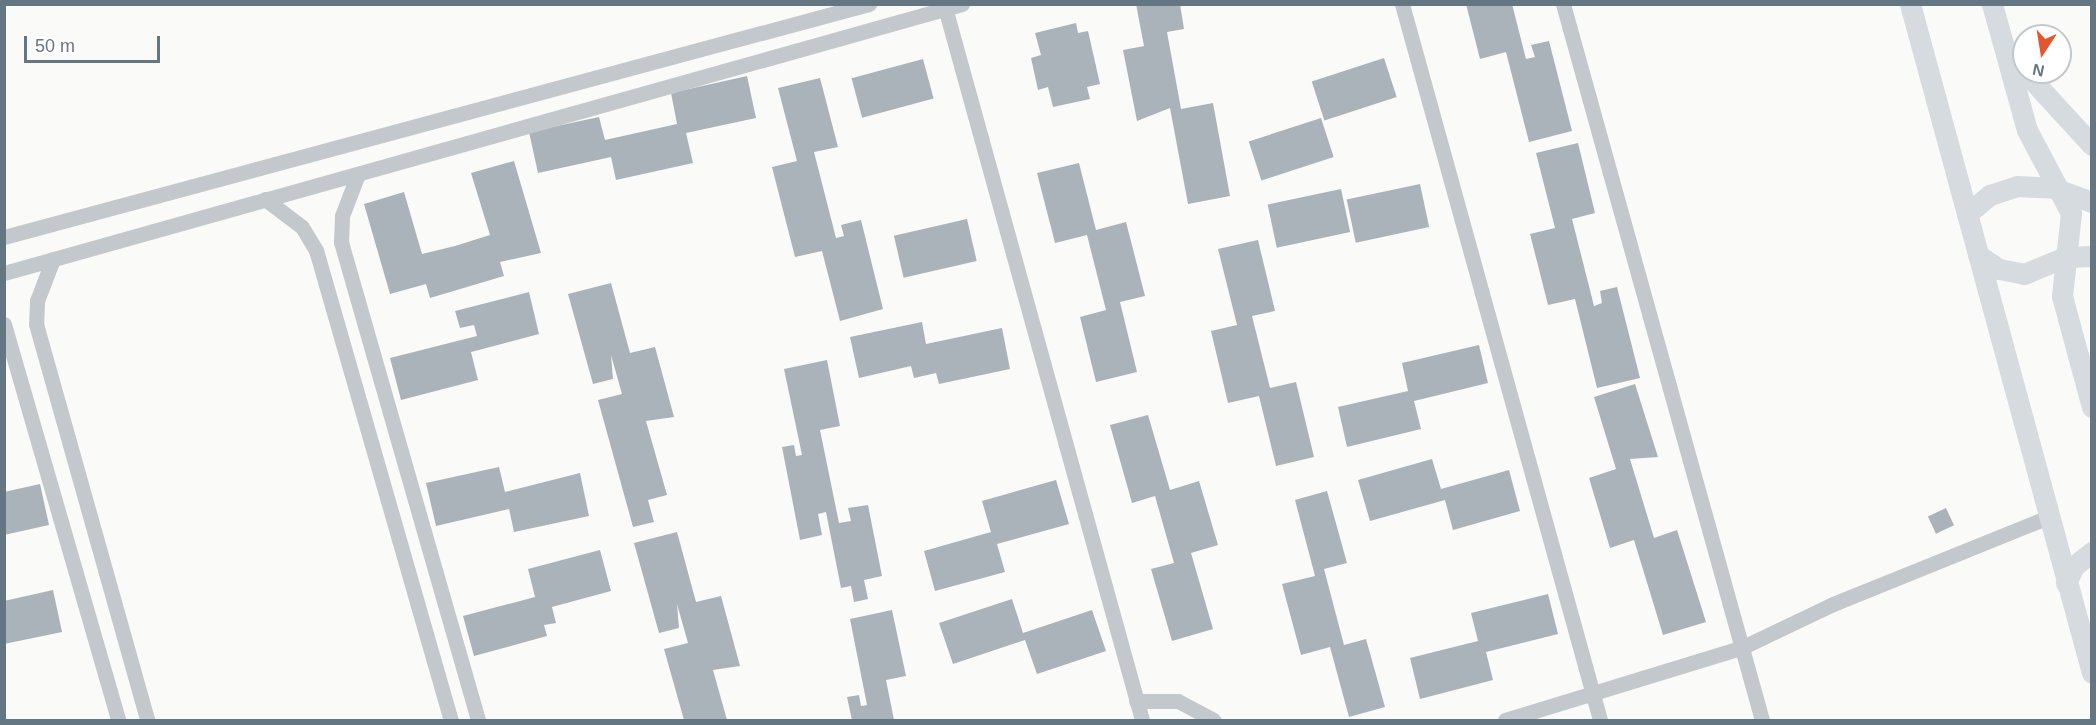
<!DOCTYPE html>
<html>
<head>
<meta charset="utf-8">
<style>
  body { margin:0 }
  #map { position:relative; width:2096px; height:725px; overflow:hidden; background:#fafaf8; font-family:Helvetica,sans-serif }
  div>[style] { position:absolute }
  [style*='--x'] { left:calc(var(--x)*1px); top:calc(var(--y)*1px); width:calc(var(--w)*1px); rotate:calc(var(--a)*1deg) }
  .building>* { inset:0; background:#aab3b9; transform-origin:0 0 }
  .street>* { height:15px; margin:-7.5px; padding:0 7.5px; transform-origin:7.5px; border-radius:7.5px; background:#c3c8cc }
  .secondary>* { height:21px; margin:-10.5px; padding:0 10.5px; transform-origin:10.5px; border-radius:10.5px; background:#d6dbdf }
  span { translate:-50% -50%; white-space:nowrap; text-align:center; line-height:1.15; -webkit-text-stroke:6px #fff; paint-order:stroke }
  .frame { position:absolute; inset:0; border:6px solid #657683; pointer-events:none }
  .north { position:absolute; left:2012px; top:24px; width:60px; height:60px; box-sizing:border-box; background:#fff; border:2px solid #c1c8cd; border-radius:50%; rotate:192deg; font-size:16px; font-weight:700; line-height:24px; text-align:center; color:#657683 }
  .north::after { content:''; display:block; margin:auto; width:21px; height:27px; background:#e4572e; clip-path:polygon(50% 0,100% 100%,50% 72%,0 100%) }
  .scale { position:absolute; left:24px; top:36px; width:136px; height:27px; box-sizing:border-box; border:3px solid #657683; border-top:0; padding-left:8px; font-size:18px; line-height:21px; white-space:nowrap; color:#657683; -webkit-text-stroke:4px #fff; paint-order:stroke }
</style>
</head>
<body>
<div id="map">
  <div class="building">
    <i style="clip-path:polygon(1136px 4px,1180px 4px,1184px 29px,1167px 32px,1181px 109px,1213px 103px,1230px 196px,1188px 204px,1170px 108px,1137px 121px,1123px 50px,1144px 46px)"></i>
    <i style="clip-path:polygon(1466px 4px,1512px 4px,1526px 59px,1535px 57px,1531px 45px,1549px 41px,1572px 131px,1529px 142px,1506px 52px,1480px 59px)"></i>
    <i style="clip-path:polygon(1076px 23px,1078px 33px,1088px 31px,1100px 84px,1087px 87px,1090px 99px,1053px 107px,1048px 87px,1038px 90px,1031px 58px,1041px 55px,1035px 33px)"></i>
    <i style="left:1384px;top:58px;width:41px;height:76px;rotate:72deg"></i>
    <i style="left:923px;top:59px;width:41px;height:74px;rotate:75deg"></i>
    <i style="clip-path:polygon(747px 76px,756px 118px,686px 133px,693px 163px,616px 180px,611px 157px,538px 173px,529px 132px,599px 117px,605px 140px,677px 124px,671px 93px)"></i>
    <i style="clip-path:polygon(820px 78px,838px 147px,814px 152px,836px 238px,844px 236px,841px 225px,861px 220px,883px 309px,840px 321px,822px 251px,795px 257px,772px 167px,797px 161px,778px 88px)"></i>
    <i style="left:1321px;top:118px;width:41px;height:76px;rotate:72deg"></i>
    <i style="clip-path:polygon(1578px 143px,1595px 213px,1572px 219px,1594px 306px,1602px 303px,1600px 291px,1617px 287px,1640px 378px,1597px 388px,1575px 299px,1548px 305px,1530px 234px,1555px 228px,1536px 153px)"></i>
    <i style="clip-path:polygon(514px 161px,541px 253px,500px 262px,504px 276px,430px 298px,426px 284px,390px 294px,364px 204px,404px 192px,422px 254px,455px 246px,490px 235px,471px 173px)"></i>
    <i style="clip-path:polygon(1079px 163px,1096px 230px,1126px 222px,1145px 296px,1120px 302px,1137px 372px,1096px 382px,1080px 317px,1106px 310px,1087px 235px,1055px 243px,1037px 173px)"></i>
    <i style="left:1420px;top:184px;width:44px;height:75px;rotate:78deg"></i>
    <i style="left:1341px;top:189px;width:44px;height:75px;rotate:78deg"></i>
    <i style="left:967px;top:219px;width:43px;height:75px;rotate:77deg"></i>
    <i style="clip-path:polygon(1258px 240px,1275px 311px,1252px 316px,1270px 388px,1296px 382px,1314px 457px,1276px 466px,1259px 396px,1228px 403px,1211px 331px,1237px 325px,1218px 249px)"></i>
    <i style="clip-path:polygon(611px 283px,630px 353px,655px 347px,674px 417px,646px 421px,667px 495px,648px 500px,654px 522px,633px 527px,598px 400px,622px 394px,611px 355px,613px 379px,593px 384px,568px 294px)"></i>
    <i style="clip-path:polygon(529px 292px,539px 334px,471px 352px,478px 380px,401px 400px,390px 358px,477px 336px,474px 325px,460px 328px,455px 311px)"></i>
    <i style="clip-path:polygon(922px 322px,926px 344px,1002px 328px,1010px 369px,939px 384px,936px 373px,914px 378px,911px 366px,859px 378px,850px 337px)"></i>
    <i style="clip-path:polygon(1479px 345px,1488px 383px,1414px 401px,1421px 429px,1347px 447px,1338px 407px,1408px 391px,1402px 363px)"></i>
    <i style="clip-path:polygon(827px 360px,840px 426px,820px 430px,839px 523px,851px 521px,848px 508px,868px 505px,882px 576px,864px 580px,868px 599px,854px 602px,851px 586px,841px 588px,826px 512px,818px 514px,822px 535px,800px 540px,782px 447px,794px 445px,796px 456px,802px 455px,784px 369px)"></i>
    <i style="clip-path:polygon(1635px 384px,1658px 457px,1630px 459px,1654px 538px,1677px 530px,1706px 622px,1663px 635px,1634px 540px,1610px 548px,1589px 478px,1616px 469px,1594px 397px)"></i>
    <i style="clip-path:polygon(1148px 415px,1170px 490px,1199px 481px,1218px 545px,1191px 553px,1213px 629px,1172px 641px,1151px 569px,1174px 563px,1155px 496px,1132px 503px,1110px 425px)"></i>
    <i style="clip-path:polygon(1432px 459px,1441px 489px,1509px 470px,1520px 511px,1453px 530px,1445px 500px,1370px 521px,1358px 480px)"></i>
    <i style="clip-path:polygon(499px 467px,505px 492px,580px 473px,589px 516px,514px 532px,509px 509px,436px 526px,426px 483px)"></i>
    <i style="clip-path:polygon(1056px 480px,1069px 524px,997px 544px,1005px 572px,935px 591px,924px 551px,991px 532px,982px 501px)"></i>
    <i style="clip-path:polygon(40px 484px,49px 525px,4px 535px,4px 492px)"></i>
    <i style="clip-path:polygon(1327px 491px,1347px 563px,1324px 569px,1344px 645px,1366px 639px,1385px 707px,1349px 717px,1330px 647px,1301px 655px,1282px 584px,1315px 576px,1295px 500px)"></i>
    <i style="left:1946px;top:508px;width:19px;height:20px;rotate:65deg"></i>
    <i style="clip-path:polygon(677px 532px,696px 602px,721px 596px,740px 666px,713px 670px,727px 720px,684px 720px,664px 649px,688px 643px,677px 604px,679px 628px,659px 633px,634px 543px)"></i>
    <i style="clip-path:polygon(600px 550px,611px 591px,552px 607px,556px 623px,544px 625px,547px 636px,474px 656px,463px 616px,535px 597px,528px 569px)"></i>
    <i style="clip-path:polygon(53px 590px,62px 632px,4px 644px,4px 601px)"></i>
    <i style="clip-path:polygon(1548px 594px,1558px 634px,1486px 652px,1493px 680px,1420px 699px,1410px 658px,1478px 641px,1471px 613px)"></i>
    <i style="clip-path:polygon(1012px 599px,1023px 633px,1092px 610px,1106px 651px,1037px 674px,1025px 640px,953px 664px,939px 623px)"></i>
    <i style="clip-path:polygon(892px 610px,906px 676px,886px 680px,894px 720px,852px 720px,847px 697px,859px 695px,861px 706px,867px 705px,850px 619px)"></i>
  </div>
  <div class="street">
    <i style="--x:944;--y:4;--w:743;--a:74.54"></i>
    <i style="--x:1402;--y:4;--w:743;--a:74.54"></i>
    <i style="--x:1563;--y:4;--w:743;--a:74.47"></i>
    <i style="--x:358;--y:174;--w:45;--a:110.9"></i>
    <i style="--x:342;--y:216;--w:26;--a:92"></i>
    <i style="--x:341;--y:242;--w:497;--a:74"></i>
    <i style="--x:265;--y:199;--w:46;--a:37.1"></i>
    <i style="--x:302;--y:227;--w:27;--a:59"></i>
    <i style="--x:316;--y:250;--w:489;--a:74"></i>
    <i style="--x:4;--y:237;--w:896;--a:-15.08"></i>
    <i style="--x:53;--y:259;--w:45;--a:110.9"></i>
    <i style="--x:37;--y:301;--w:23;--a:92"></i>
    <i style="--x:36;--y:324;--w:411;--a:74.3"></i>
    <i style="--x:4;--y:273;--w:995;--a:-15.68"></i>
    <i style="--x:4;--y:324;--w:412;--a:73.9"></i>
    <i style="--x:1136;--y:701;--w:42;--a:0"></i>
    <i style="--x:1178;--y:701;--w:40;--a:28"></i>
    <i style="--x:1505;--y:720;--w:247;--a:-17"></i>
    <i style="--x:1741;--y:648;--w:102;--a:-25.6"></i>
    <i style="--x:1833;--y:604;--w:232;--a:-22"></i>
  </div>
  <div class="secondary">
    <i style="--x:1910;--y:4;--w:693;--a:74.78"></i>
    <i style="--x:1992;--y:4;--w:131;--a:74.5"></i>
    <i style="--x:2027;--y:130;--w:94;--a:62.1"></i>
    <i style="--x:2071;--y:213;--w:83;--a:96.2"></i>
    <i style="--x:2062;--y:296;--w:115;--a:74.9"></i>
    <i style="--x:2025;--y:72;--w:99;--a:47.5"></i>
    <i style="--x:1967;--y:214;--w:30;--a:-40"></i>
    <i style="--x:1990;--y:195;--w:28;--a:-18"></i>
    <i style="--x:2017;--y:186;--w:36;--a:3"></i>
    <i style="--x:2053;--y:188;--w:41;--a:19.7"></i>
    <i style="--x:1978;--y:255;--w:25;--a:34"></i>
    <i style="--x:1999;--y:269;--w:25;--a:11"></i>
    <i style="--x:2024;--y:274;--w:44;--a:-22.5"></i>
    <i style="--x:2065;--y:257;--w:27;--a:-2"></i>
    <i style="--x:2066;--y:583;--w:19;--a:-65"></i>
    <i style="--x:2074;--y:566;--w:23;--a:-38"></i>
  </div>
  <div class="frame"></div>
  <div class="north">N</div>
  <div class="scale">50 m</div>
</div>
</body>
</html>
